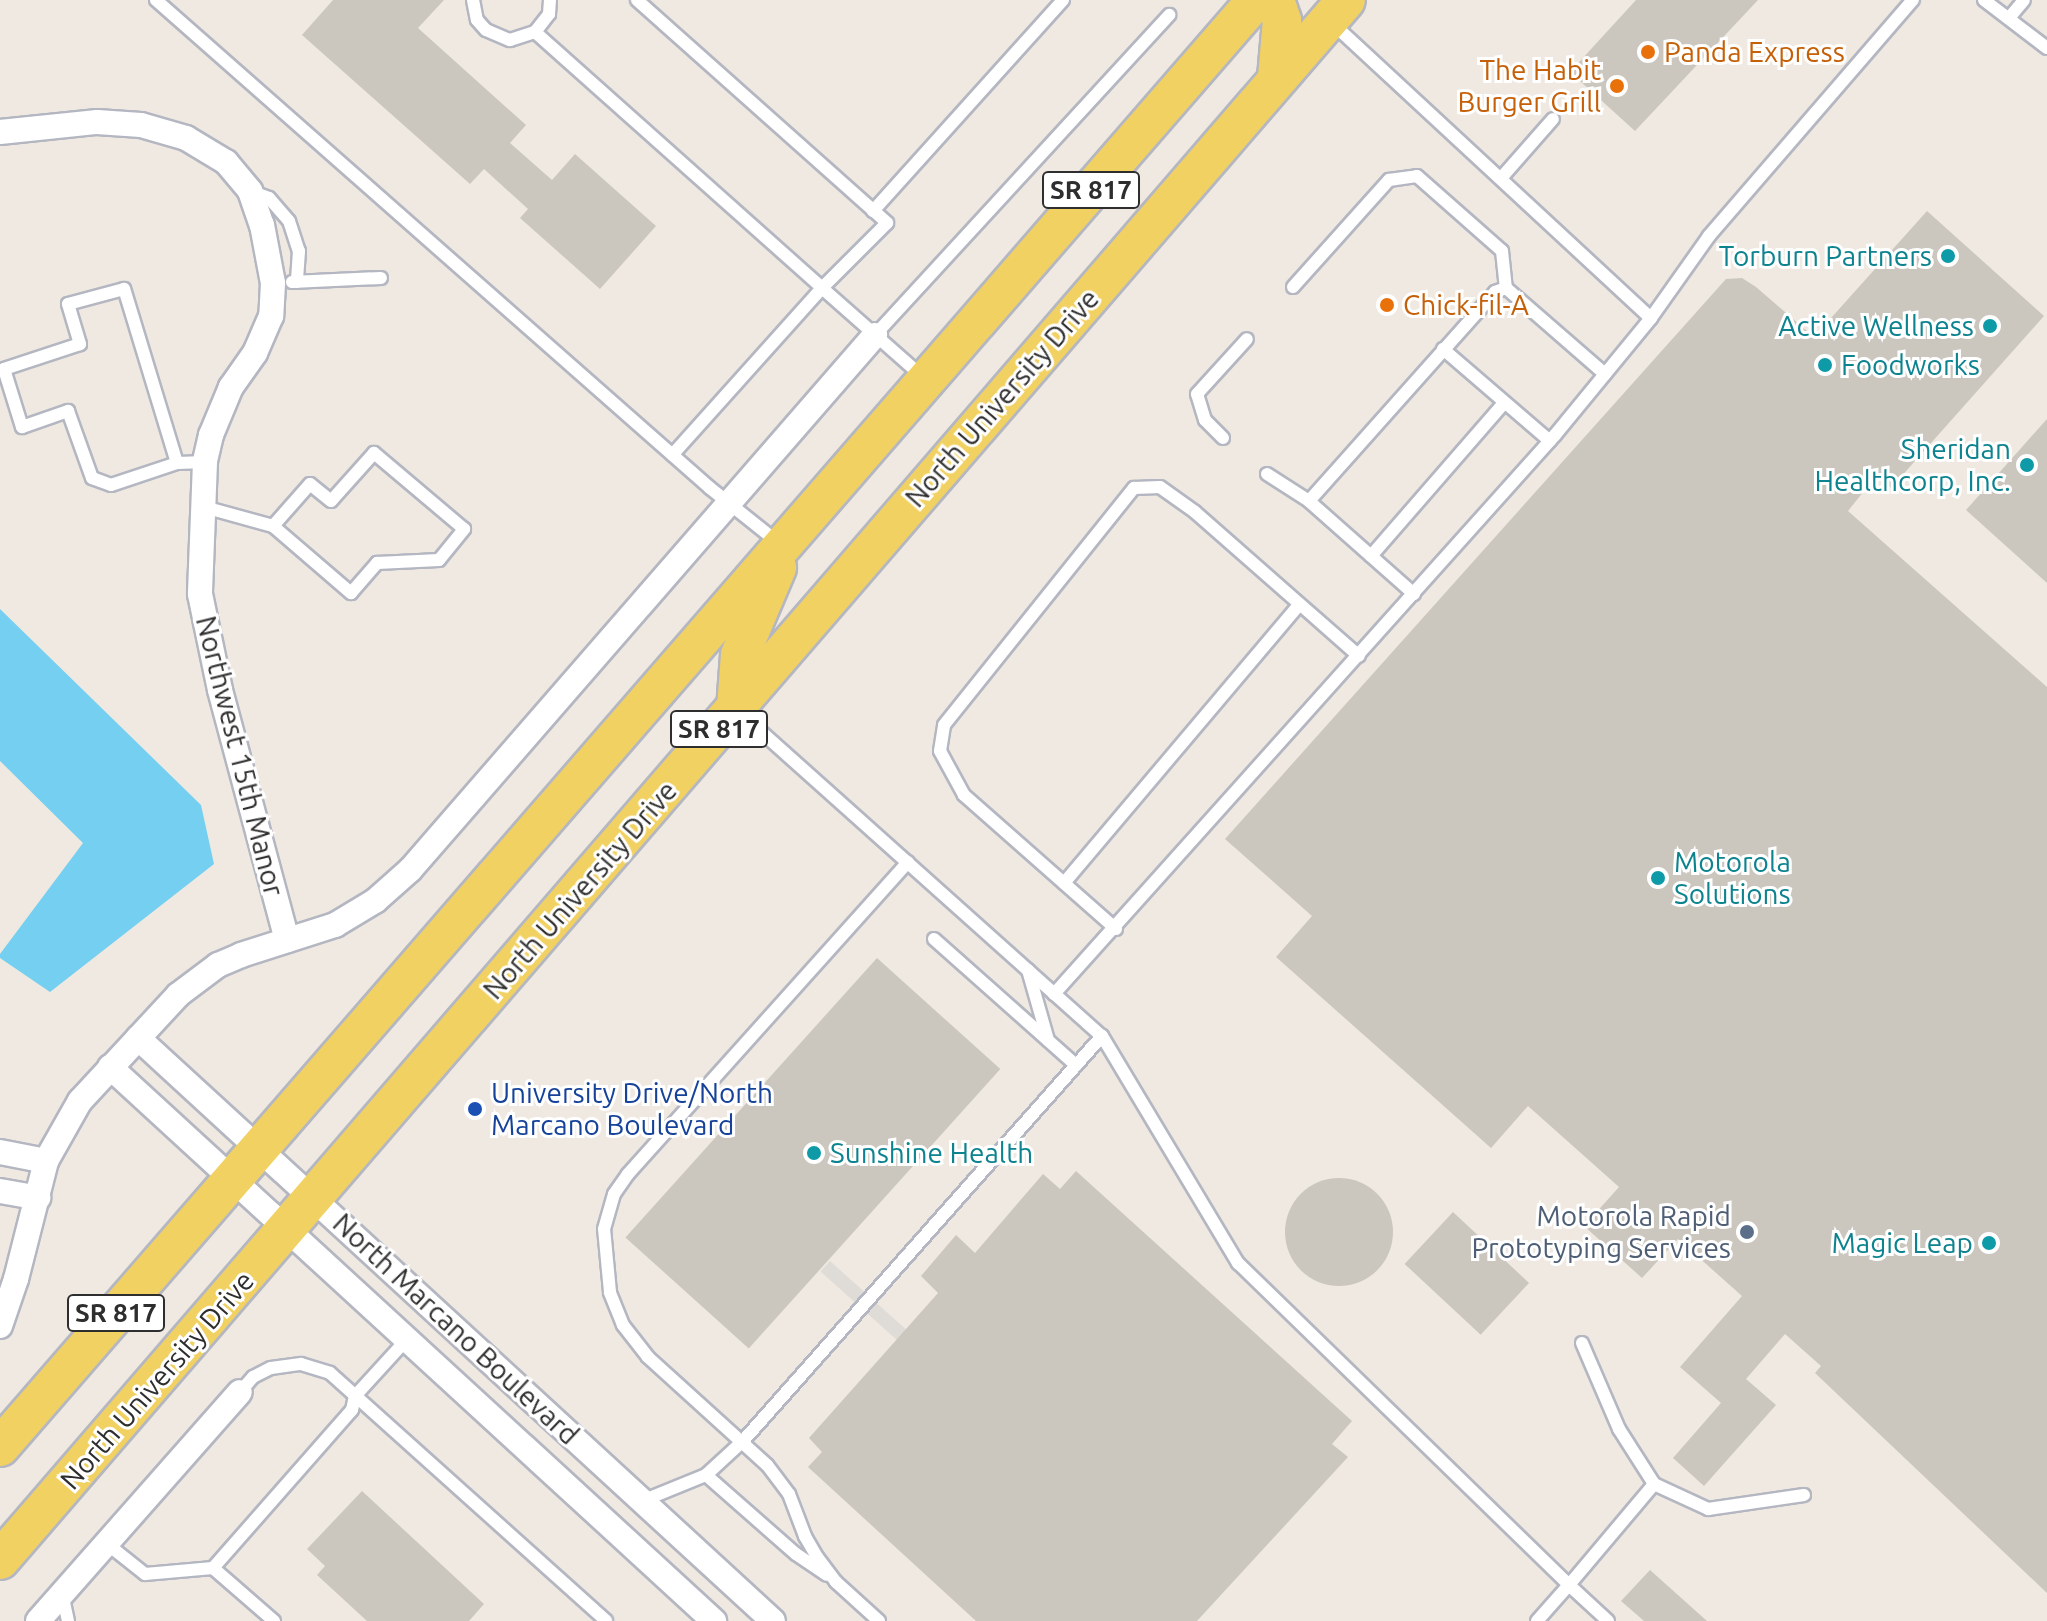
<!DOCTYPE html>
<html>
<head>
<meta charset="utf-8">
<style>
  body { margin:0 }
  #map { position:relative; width:2047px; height:1621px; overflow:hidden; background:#efe9e1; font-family:Ubuntu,sans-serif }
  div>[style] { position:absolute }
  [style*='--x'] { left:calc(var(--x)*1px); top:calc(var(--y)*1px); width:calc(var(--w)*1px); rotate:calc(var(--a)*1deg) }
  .plaza>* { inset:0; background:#dfdcd8; transform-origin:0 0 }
  .water>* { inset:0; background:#75cff0 }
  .building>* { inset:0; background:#cbc7bf; transform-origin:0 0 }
  .round { border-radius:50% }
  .roads { filter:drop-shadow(2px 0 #b4b7c1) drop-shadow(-2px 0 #b4b7c1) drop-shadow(0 2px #b4b7c1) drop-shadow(0 -2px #b4b7c1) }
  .lane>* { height:12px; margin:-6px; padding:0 6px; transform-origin:6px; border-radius:6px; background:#fff }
  .street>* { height:24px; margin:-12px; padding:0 12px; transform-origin:12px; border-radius:12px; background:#fff }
  .primary>* { height:38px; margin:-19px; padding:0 19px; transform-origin:19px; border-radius:19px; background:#f2d163 }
  .dots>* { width:22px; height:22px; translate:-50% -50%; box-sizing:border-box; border:4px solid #fff; border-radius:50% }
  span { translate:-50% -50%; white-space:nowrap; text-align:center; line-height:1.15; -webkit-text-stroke:6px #fff; paint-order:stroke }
  .shield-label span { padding:2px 6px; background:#fff; border:2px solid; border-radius:6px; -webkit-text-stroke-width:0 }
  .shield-label { font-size:26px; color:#2e2e2e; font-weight:700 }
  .food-label { font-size:28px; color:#c56008 }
  .left { translate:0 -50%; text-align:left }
  .right { translate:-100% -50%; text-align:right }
  .culture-label { font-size:28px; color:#0d838f }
  .street-label { font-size:28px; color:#2e2e2e }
  .transit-label { font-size:28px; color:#164399 }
  .service-label { font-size:28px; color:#4e5e75 }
</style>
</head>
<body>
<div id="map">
  <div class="plaza">
    <i style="left:830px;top:1261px;width:103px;height:14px;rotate:42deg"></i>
  </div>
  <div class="water">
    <i style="clip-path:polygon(0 609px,201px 805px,214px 864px,50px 992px,0 958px,0 954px,83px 843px,0 761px)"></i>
  </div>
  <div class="building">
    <i style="clip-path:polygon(333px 0,444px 0,418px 28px,526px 125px,510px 143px,552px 180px,575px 154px,656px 226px,600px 289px,520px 218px,528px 209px,484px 169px,470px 184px,302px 35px)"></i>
    <i style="clip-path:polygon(1636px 0,1758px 0,1635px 131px,1570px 72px)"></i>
    <i style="clip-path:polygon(1927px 211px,2044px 316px,1891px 488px,1876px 476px,1848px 511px,2047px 687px,2047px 1593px,1815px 1373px,1821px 1366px,1785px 1334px,1746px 1379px,1776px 1405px,1704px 1486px,1673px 1458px,1721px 1403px,1680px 1367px,1742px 1296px,1678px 1239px,1642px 1278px,1584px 1226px,1619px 1187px,1528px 1106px,1491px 1148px,1276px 957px,1312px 916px,1225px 839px,1726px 279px,1742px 278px,1756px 287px,1814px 337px)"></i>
    <i style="clip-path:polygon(2047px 419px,2047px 583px,1966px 510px)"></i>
    <i style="left:877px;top:958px;width:166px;height:376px;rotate:42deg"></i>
    <i style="clip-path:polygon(1076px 1171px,1352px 1421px,1332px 1444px,1348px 1457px,1197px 1621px,976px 1621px,808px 1467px,822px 1452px,809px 1438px,938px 1293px,921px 1276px,956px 1235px,975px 1253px,1043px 1174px,1060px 1189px)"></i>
    <i class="round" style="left:1285px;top:1178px;width:108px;height:108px"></i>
    <i style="left:1453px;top:1212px;width:104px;height:71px;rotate:43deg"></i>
    <i style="clip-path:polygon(362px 1491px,484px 1604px,469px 1621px,367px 1621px,317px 1575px,325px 1566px,307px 1549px)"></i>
    <i style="clip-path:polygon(1650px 1570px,1707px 1621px,1644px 1621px,1621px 1601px)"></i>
  </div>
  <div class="roads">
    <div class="lane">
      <i style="--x:156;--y:0;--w:738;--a:41.38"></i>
      <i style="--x:710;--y:488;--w:90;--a:38.7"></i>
      <i style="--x:473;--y:0;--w:20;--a:79"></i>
      <i style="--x:477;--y:20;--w:13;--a:48"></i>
      <i style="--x:486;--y:30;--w:26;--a:23"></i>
      <i style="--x:510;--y:40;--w:26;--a:-18"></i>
      <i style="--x:535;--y:32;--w:23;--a:-52"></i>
      <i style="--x:549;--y:14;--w:14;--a:-86"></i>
      <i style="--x:637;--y:0;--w:335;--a:41.7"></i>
      <i style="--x:887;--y:223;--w:92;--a:135"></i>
      <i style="--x:822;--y:288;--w:136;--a:41.4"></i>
      <i style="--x:1984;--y:0;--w:79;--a:37.3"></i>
      <i style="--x:2009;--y:18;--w:23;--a:-50"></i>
      <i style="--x:1331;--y:22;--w:436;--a:42.8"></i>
      <i style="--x:535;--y:32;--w:385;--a:41.7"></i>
      <i style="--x:822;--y:288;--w:224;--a:131.9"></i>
      <i style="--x:1502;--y:177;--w:77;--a:-48.7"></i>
      <i style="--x:250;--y:191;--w:20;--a:20"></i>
      <i style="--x:269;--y:198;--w:30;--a:49"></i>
      <i style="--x:289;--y:221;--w:32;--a:72"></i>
      <i style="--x:299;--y:251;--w:31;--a:94"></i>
      <i style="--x:873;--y:211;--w:284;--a:-48"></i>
      <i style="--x:292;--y:282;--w:89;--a:-2.6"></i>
      <i style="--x:1293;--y:287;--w:144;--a:-48.1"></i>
      <i style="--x:1389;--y:180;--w:28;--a:-8"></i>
      <i style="--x:1417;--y:176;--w:113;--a:41.4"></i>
      <i style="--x:1502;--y:251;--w:37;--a:84"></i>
      <i style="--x:875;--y:335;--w:435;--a:-47.4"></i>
      <i style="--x:1443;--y:349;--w:141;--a:40.7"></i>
      <i style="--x:1223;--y:438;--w:25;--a:-135"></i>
      <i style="--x:1205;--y:420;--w:27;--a:-107"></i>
      <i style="--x:1197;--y:394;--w:74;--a:-47.7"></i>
      <i style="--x:177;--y:463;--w:182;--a:-106.9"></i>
      <i style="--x:124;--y:289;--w:58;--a:165"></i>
      <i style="--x:68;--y:304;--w:42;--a:73.3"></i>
      <i style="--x:80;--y:344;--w:80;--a:161.8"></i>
      <i style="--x:4;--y:369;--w:61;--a:72.8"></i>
      <i style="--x:22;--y:427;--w:49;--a:-19.2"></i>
      <i style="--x:68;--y:411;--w:71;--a:70.3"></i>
      <i style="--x:92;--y:478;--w:20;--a:20"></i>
      <i style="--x:111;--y:485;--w:70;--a:-18.4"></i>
      <i style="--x:177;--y:463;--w:28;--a:-2"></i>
      <i style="--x:1267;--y:474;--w:50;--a:32.7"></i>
      <i style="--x:204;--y:507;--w:72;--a:15.4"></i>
      <i style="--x:273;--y:526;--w:103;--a:40.7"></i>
      <i style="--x:351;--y:593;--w:40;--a:-49"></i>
      <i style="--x:377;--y:563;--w:62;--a:-2.8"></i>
      <i style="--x:439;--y:560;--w:40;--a:-51"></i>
      <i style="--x:464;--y:529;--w:118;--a:-139.8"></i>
      <i style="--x:374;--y:453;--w:64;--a:131.9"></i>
      <i style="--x:331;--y:501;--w:27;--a:-141"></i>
      <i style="--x:310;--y:484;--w:56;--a:131.4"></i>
      <i style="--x:1371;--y:556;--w:203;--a:-49"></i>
      <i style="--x:1414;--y:594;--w:140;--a:-138.5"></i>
      <i style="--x:1309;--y:501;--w:280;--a:-48.3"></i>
      <i style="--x:1495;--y:292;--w:12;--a:-20"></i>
      <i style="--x:1506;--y:288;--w:131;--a:41"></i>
      <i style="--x:738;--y:711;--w:488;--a:41.8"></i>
      <i style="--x:1102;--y:1036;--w:265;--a:59.1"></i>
      <i style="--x:1238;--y:1263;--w:462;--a:44.2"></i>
      <i style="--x:1569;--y:1585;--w:132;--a:-49.9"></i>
      <i style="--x:1654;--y:1484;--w:60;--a:24.8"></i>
      <i style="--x:1708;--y:1509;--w:97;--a:-8.3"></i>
      <i style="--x:1064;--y:883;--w:364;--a:-49.8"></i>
      <i style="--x:1116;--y:929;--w:203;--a:-138.6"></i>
      <i style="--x:964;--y:795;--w:50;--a:-118.6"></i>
      <i style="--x:940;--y:751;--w:26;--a:-81"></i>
      <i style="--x:944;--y:725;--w:304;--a:-51.3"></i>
      <i style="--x:1134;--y:488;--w:26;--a:-2"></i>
      <i style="--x:1160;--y:487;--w:43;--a:35.5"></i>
      <i style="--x:1195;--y:512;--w:218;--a:41.3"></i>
      <i style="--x:934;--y:939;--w:190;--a:41.6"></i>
      <i style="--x:1028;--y:970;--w:73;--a:74.1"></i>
      <i style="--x:1054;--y:994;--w:751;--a:-48.13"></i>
      <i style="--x:1555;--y:435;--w:151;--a:-50.6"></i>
      <i style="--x:1651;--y:318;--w:100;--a:-54.7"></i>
      <i style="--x:1709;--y:236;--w:312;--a:-49.2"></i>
      <i style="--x:1582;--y:1343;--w:94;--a:66.7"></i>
      <i style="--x:1619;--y:1429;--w:65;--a:57.5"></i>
      <i style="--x:240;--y:1392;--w:20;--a:-49"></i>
      <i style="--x:253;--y:1377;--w:20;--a:-27"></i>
      <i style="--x:271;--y:1368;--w:30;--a:-8"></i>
      <i style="--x:301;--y:1364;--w:30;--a:17"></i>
      <i style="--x:330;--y:1373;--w:371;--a:41.9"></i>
      <i style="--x:706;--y:1475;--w:120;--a:41.3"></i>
      <i style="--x:796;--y:1554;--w:37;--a:34"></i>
      <i style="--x:642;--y:1501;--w:69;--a:-22.1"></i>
      <i style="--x:706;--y:1475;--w:50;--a:-42.6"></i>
      <i style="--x:743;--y:1441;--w:541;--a:-48.45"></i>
      <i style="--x:106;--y:1543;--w:50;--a:38.5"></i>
      <i style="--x:145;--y:1574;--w:68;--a:-5"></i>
      <i style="--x:62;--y:1593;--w:29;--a:78"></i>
      <i style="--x:274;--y:1621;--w:81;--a:-139"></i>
      <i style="--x:213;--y:1568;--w:210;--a:-48.7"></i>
      <i style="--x:352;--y:1410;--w:14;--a:-78"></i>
      <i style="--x:355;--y:1396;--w:77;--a:-47.6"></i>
      <i style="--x:879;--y:1621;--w:58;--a:-137.8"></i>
      <i style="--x:836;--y:1582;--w:31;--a:-127"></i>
      <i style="--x:817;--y:1557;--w:24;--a:-120"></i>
      <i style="--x:805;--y:1536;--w:45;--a:-110.9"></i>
      <i style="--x:789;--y:1494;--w:36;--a:-127"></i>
      <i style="--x:767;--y:1465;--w:161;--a:-137.8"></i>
      <i style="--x:648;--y:1357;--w:41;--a:-128"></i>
      <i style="--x:623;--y:1325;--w:35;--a:-112"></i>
      <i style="--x:610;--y:1292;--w:63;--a:-95.4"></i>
      <i style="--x:604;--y:1229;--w:36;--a:-74"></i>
      <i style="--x:614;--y:1194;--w:24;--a:-55"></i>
      <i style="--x:628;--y:1174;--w:419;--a:-48.1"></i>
      <i style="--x:1537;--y:1621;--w:48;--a:-48.4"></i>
      <i style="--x:1569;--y:1585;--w:53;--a:42.7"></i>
    </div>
    <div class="street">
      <i style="--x:0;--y:132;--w:98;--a:-5.9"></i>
      <i style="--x:97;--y:122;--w:44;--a:3.9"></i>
      <i style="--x:141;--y:125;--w:47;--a:16.1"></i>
      <i style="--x:186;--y:138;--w:47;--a:31"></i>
      <i style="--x:226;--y:162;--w:38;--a:50"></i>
      <i style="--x:250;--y:191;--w:36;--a:71"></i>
      <i style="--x:262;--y:225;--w:59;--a:79.3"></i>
      <i style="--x:273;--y:283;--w:33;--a:93"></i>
      <i style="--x:271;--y:316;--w:40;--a:113.4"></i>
      <i style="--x:255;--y:353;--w:42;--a:125.2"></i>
      <i style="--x:231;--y:387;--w:52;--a:112.6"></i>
      <i style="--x:211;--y:435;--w:28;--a:103"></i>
      <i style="--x:205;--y:462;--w:132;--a:92.2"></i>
      <i style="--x:200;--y:594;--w:98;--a:78.2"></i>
      <i style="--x:220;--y:690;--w:259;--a:75"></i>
      <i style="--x:138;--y:1038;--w:862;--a:42.56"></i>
      <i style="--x:110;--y:1067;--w:820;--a:42.53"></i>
      <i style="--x:0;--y:1152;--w:47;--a:11.1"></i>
      <i style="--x:0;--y:1191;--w:39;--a:10"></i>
      <i style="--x:0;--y:1326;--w:50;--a:-71.2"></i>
      <i style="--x:16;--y:1279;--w:122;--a:-75.7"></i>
      <i style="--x:46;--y:1161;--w:69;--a:-60.5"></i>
      <i style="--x:80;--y:1101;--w:144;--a:-47.2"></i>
      <i style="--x:178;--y:995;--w:50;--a:-36.9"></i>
      <i style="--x:218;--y:965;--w:25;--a:-23"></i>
      <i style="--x:241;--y:955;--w:99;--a:-17.7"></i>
      <i style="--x:335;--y:925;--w:47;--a:-31"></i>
      <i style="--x:375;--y:901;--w:47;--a:-41.5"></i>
      <i style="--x:410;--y:870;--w:709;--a:-49"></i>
      <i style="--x:38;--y:1621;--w:305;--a:-48.6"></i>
    </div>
    <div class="primary">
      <i style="--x:1275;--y:0;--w:21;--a:71"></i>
      <i style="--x:1282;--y:20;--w:57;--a:95"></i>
      <i style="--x:736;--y:709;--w:54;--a:-85.8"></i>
      <i style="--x:740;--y:655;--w:95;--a:-67"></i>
      <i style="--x:0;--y:1447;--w:1916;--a:-49.04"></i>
      <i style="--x:0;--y:1560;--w:2060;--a:-49.21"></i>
    </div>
  </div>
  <div class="dots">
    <i style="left:1648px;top:52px;background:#e8710a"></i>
    <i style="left:1617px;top:86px;background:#e8710a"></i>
    <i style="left:1948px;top:256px;background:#0f9aa8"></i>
    <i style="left:1387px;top:305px;background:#e8710a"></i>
    <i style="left:1990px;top:326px;background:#0f9aa8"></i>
    <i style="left:1825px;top:365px;background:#0f9aa8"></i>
    <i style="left:2027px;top:465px;background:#0f9aa8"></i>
    <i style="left:1658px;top:878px;background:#0f9aa8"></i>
    <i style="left:475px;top:1109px;background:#1a4fb4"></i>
    <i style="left:814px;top:1153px;background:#0f9aa8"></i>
    <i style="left:1747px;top:1232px;background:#5c6f8a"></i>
    <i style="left:1989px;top:1243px;background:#0f9aa8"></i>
  </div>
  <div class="shield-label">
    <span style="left:1091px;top:190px">SR 817</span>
    <span style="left:719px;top:729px">SR 817</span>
    <span style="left:116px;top:1313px">SR 817</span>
  </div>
  <div class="food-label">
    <span class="left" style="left:1664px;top:52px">Panda Express</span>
    <span class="right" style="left:1601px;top:86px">The Habit<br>Burger Grill</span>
    <span class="left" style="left:1403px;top:305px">Chick-fil-A</span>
  </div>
  <div class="culture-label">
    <span class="right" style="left:1932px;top:256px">Torburn Partners</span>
    <span class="right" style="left:1974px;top:326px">Active Wellness</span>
    <span class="left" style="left:1841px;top:365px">Foodworks</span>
    <span class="right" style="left:2011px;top:465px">Sheridan<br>Healthcorp, Inc.</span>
    <span class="left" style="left:1674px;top:878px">Motorola<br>Solutions</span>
    <span class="left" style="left:830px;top:1153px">Sunshine Health</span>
    <span class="right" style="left:1973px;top:1243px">Magic Leap</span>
  </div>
  <div class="street-label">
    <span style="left:1002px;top:398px;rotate:-49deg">North University Drive</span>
    <span style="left:240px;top:756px;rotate:76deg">Northwest 15th Manor</span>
    <span style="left:580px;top:890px;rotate:-49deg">North University Drive</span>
    <span style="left:456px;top:1329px;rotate:43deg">North Marcano Boulevard</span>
    <span style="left:157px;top:1380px;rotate:-49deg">North University Drive</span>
  </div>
  <div class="transit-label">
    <span class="left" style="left:491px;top:1109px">University Drive/North<br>Marcano Boulevard</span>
  </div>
  <div class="service-label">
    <span class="right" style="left:1731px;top:1232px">Motorola Rapid<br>Prototyping Services</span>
  </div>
</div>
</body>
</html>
